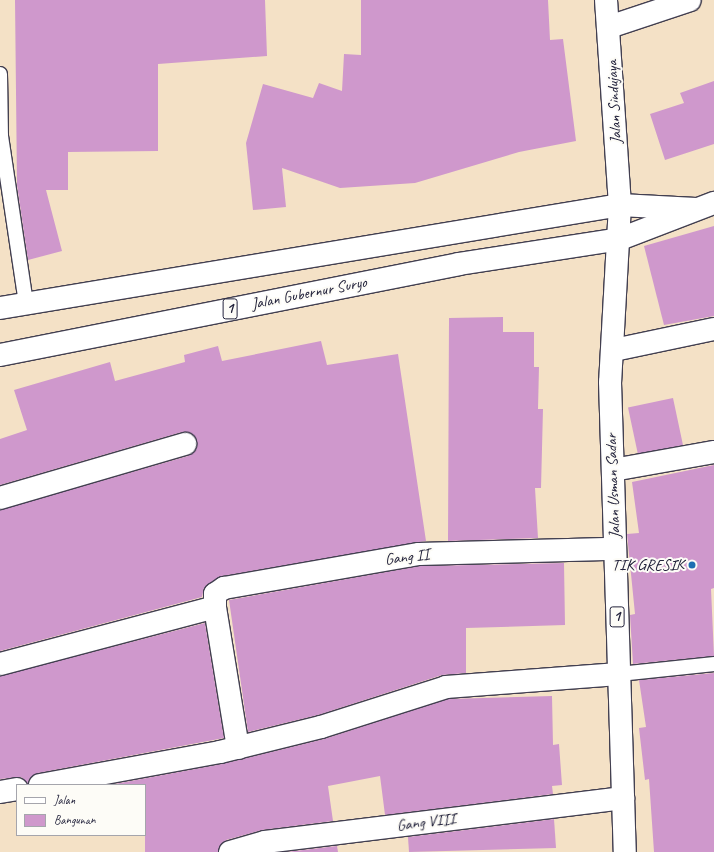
<!DOCTYPE html>
<html>
<head>
<meta charset="utf-8">
<style>
  body { margin:0 }
  #map { position:relative; width:714px; height:852px; overflow:hidden; background:#f4e1c6; font-family:Caveat,sans-serif }
  div>[style] { position:absolute }
  [style*='--x'] { left:calc(var(--x)*1px); top:calc(var(--y)*1px); width:calc(var(--w)*1px); rotate:calc(var(--a)*1deg) }
  .building>* { inset:0; background:#cf98cc; transform-origin:0 0 }
  .roads { filter:drop-shadow(1px 0 #423f50) drop-shadow(-1px 0 #423f50) drop-shadow(0 1px #423f50) drop-shadow(0 -1px #423f50) }
  .service>* { height:14px; margin:-7px; padding:0 7px; transform-origin:7px; border-radius:7px; background:#fff }
  .minor>* { height:22px; margin:-11px; padding:0 11px; transform-origin:11px; border-radius:11px; background:#fff }
  .secondary>* { height:22px; margin:-11px; padding:0 11px; transform-origin:11px; border-radius:11px; background:#fff }
  .trunk>* { height:22px; margin:-11px; padding:0 11px; transform-origin:11px; border-radius:11px; background:#fff }
  .dots>* { width:11px; height:11px; translate:-50% -50%; box-sizing:border-box; border:2px solid #fdfcf7; border-radius:50% }
  span { translate:-50% -50%; white-space:nowrap; text-align:center; line-height:1.15; -webkit-text-stroke:4px #fdfcf7; paint-order:stroke }
  .shield-label span { padding:1px 3px; background:#fdfcf7; border:1px solid; border-radius:3px; -webkit-text-stroke-width:0 }
  .shield-label { font-size:15px; color:#22223b; font-weight:700 }
  .street-label { font-size:16px; color:#22223b }
  .poi-label { font-size:16px; color:#22223b }
  .right { translate:-100% -50%; text-align:right }
  .legend { position:absolute; left:16px; top:784px; width:130px; height:52px; box-sizing:border-box; background:#fdfcf7; border:1px solid #a5a5ac; margin:0; padding:5px 7px; list-style:none; font-size:12px; color:#22223b }
  .legend li { display:flex; align-items:center; gap:8px; height:20px }
  .legend b { width:20px; border:1px solid #a5a5ac }
</style>
</head>
<body>
<div id="map">
  <div class="building">
    <i style="clip-path:polygon(15px 0,265px 0,267px 56px,158px 64px,158px 151px,68px 152px,68px 190px,46px 190px,62px 251px,28px 260px,17px 185px)"></i>
    <i style="clip-path:polygon(361px 0,548px 0,550px 40px,563px 39px,576px 141px,519px 152px,415px 183px,340px 188px,282px 168px,286px 207px,253px 210px,246px 143px,263px 84px,313px 98px,319px 83px,342px 91px,344px 54px,361px 55px)"></i>
    <i style="clip-path:polygon(714px 81px,714px 144px,665px 160px,650px 114px,684px 103px,680px 93px)"></i>
    <i style="clip-path:polygon(714px 226px,714px 316px,664px 325px,644px 246px)"></i>
    <i style="clip-path:polygon(503px 317px,503px 332px,534px 332px,534px 367px,539px 367px,538px 409px,543px 409px,541px 488px,535px 488px,538px 538px,448px 541px,449px 318px)"></i>
    <i style="clip-path:polygon(321px 341px,327px 365px,398px 354px,426px 541px,222px 576px,204px 588px,202px 597px,0 651px,0 510px,188px 456px,197px 447px,193px 435px,182px 432px,0 485px,0 439px,27px 430px,14px 390px,110px 362px,115px 381px,185px 362px,184px 355px,218px 346px,222px 361px)"></i>
    <i style="left:673px;top:398px;width:48px;height:46px;rotate:78deg"></i>
    <i style="clip-path:polygon(714px 465px,714px 588px,711px 589px,714px 656px,633px 664px,630px 615px,635px 614px,627px 534px,639px 533px,632px 482px)"></i>
    <i style="clip-path:polygon(564px 563px,565px 625px,466px 628px,466px 673px,442px 675px,318px 715px,248px 732px,229px 600px,420px 566px)"></i>
    <i style="clip-path:polygon(205px 623px,224px 738px,38px 773px,28px 784px,21px 777px,0 779px,0 676px)"></i>
    <i style="clip-path:polygon(714px 673px,714px 852px,654px 852px,649px 779px,645px 780px,639px 728px,646px 727px,639px 680px)"></i>
    <i style="clip-path:polygon(552px 696px,553px 745px,559px 744px,562px 785px,552px 786px,553px 794px,385px 815px,380px 776px,328px 786px,333px 821px,262px 830px,226px 840px,218px 852px,145px 852px,145px 785px,109px 785px,222px 764px,324px 739px,448px 699px)"></i>
    <i style="clip-path:polygon(554px 819px,556px 848px,409px 852px,408px 837px)"></i>
    <i style="clip-path:polygon(337px 846px,338px 852px,286px 852px)"></i>
  </div>
  <div class="roads">
    <div class="service">
      <i style="--x:0;--y:74;--w:62;--a:89.1"></i>
      <i style="--x:1;--y:136;--w:170;--a:81.5"></i>
      <i style="--x:619;--y:674;--w:96;--a:-6"></i>
    </div>
    <div class="minor">
      <i style="--x:609;--y:27;--w:85;--a:-18.4"></i>
      <i style="--x:614;--y:350;--w:102;--a:-11.9"></i>
      <i style="--x:613;--y:470;--w:103;--a:-10.1"></i>
      <i style="--x:0;--y:498;--w:193;--a:-16.3"></i>
      <i style="--x:0;--y:664;--w:222;--a:-14.8"></i>
      <i style="--x:238;--y:748;--w:143;--a:-99.3"></i>
      <i style="--x:215;--y:607;--w:13;--a:-90"></i>
      <i style="--x:215;--y:594;--w:11;--a:-34"></i>
      <i style="--x:224;--y:588;--w:198;--a:-9.9"></i>
      <i style="--x:419;--y:554;--w:196;--a:-1.5"></i>
      <i style="--x:40;--y:785;--w:183;--a:-10.4"></i>
      <i style="--x:220;--y:752;--w:104;--a:-13.9"></i>
      <i style="--x:321;--y:727;--w:131;--a:-17.7"></i>
      <i style="--x:446;--y:687;--w:173;--a:-4.3"></i>
      <i style="--x:0;--y:792;--w:17;--a:-10"></i>
      <i style="--x:230;--y:852;--w:36;--a:-16"></i>
      <i style="--x:265;--y:842;--w:361;--a:-7"></i>
    </div>
    <div class="secondary">
      <i style="--x:606;--y:0;--w:205;--a:86.1"></i>
      <i style="--x:620;--y:205;--w:76;--a:3"></i>
      <i style="--x:620;--y:239;--w:101;--a:-21"></i>
    </div>
    <div class="trunk">
      <i style="--x:0;--y:308;--w:628;--a:-9.43"></i>
      <i style="--x:620;--y:205;--w:177;--a:93.2"></i>
      <i style="--x:610;--y:382;--w:470;--a:88.2"></i>
      <i style="--x:0;--y:355;--w:468;--a:-11.2"></i>
      <i style="--x:459;--y:264;--w:163;--a:-8.8"></i>
    </div>
  </div>
  <div class="dots">
    <i style="left:692px;top:565px;background:#1f6fb2"></i>
  </div>
  <div class="shield-label">
    <span style="left:230px;top:309px">1</span>
    <span style="left:617px;top:617px">1</span>
  </div>
  <div class="street-label">
    <span style="left:614px;top:102px;rotate:-93deg">Jalan Sindujaya</span>
    <span style="left:309px;top:293px;rotate:-11deg">Jalan Gubernur Suryo</span>
    <span style="left:613px;top:486px;rotate:-92deg">Jalan Usman Sadar</span>
    <span style="left:407px;top:557px;rotate:-7deg">Gang II</span>
    <span style="left:426px;top:822px;rotate:-7deg">Gang VIII</span>
  </div>
  <div class="poi-label">
    <span class="right" style="left:684px;top:565px">TIK GRESIK</span>
  </div>
  <ul class="legend">
  <li><b style="height:5px;background:#fff"></b>Jalan</li>
  <li><b style="height:11px;background:#cf98cc"></b>Bangunan</li>
  </ul>
</div>
</body>
</html>
